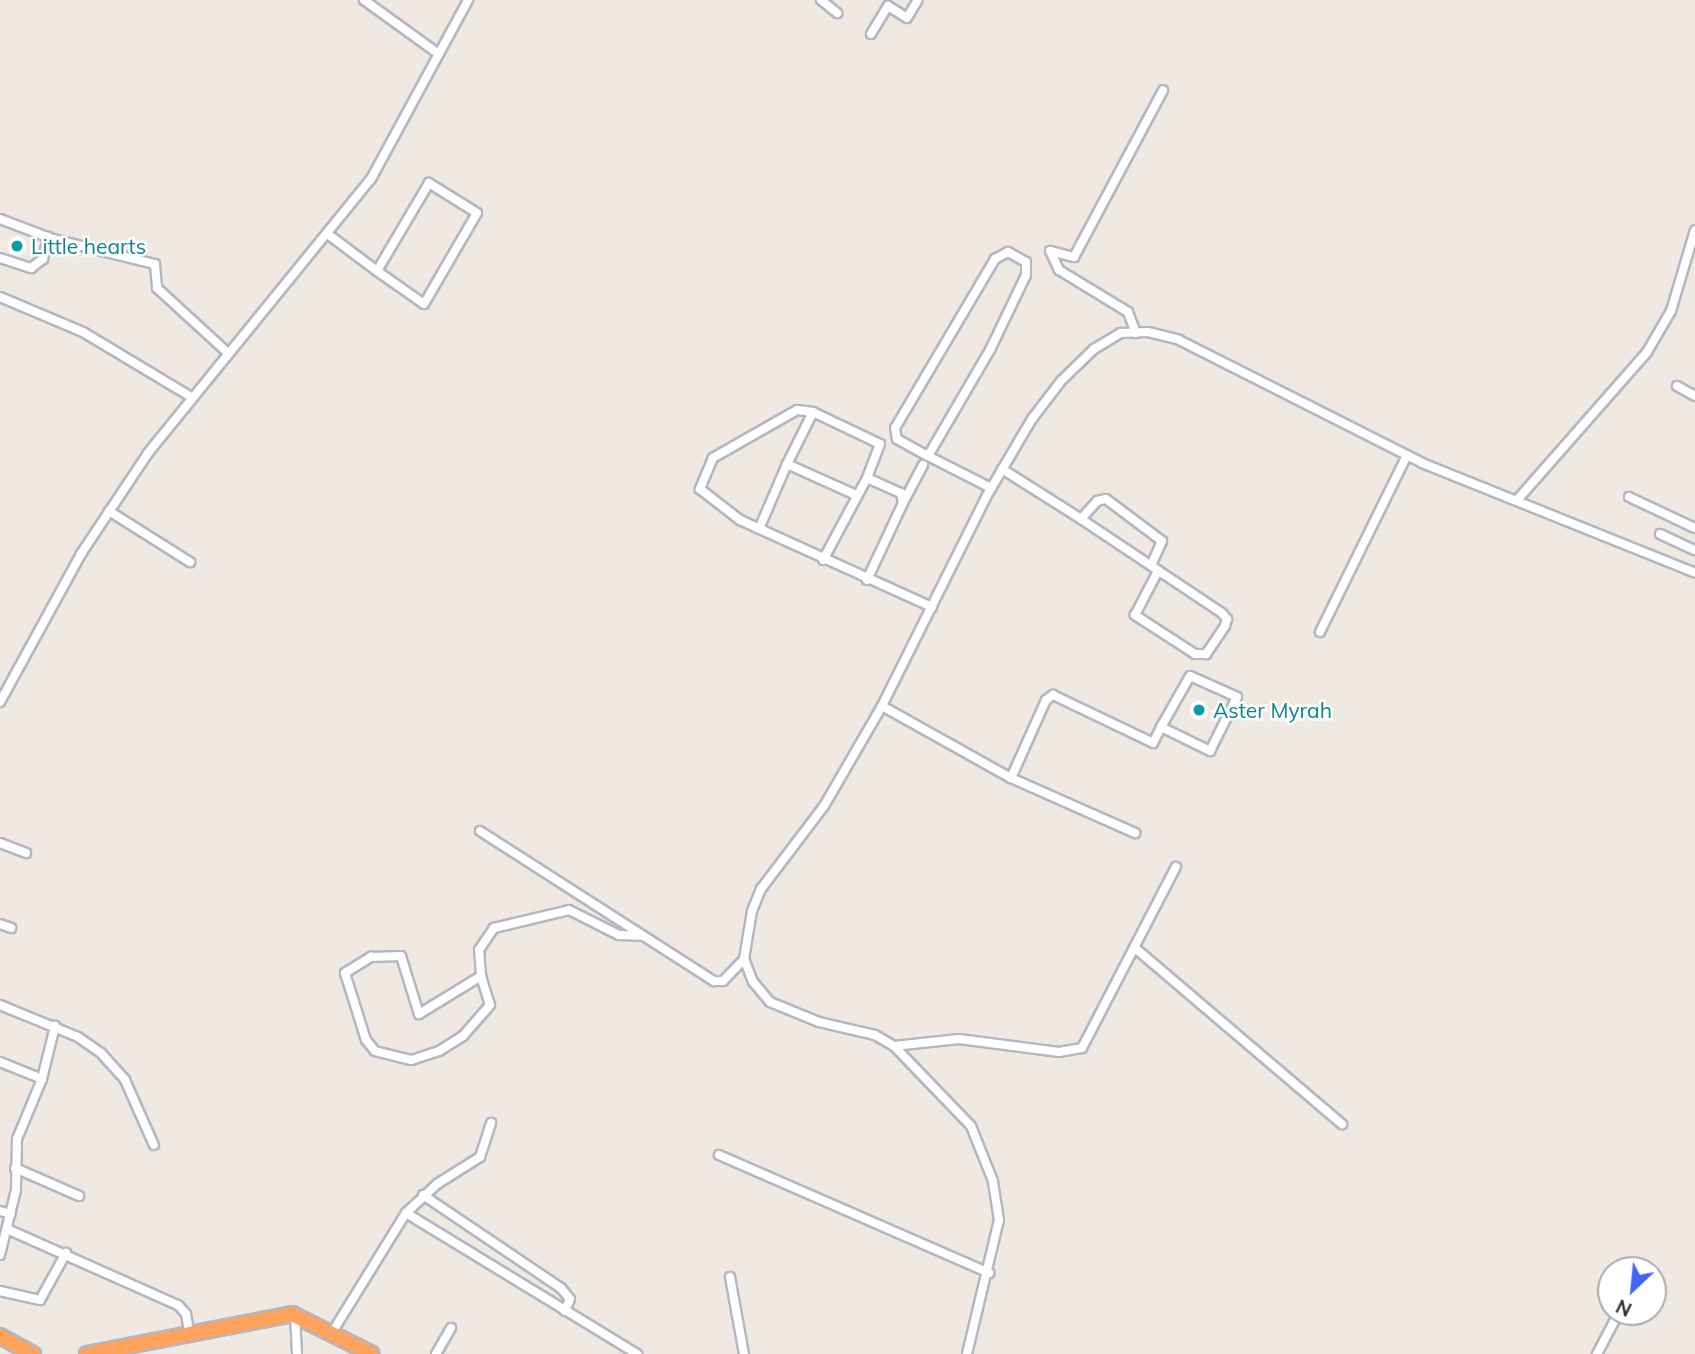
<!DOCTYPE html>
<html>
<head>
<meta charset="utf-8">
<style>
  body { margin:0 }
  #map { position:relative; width:1695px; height:1354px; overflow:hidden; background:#efe9e1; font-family:Mulish,sans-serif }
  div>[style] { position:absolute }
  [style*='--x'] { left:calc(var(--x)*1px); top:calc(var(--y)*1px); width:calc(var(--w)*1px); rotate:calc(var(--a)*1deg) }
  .roads { filter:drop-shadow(2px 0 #b4b7c1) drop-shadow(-2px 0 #b4b7c1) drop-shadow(0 2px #b4b7c1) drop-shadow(0 -2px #b4b7c1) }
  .street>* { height:8px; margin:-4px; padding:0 4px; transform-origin:4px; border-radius:4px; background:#fff }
  .highway>* { height:14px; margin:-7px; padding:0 7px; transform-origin:7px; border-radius:7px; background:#ffa35c }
  .dots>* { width:19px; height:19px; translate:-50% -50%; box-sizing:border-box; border:4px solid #fff; border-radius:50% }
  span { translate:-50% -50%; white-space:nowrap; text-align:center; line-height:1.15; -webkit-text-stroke:5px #fff; paint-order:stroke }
  .culture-label { font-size:21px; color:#0d838f }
  .left { translate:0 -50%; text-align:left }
  .north { position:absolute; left:1597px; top:1256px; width:70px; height:70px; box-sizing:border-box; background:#fff; border:2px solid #ababab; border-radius:50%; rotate:206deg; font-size:19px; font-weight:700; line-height:28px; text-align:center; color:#2e2e2e }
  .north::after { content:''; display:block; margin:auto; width:24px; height:32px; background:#4264fb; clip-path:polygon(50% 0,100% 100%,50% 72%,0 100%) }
</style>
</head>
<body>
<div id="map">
  <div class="roads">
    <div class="street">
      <i style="--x:364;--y:0;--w:92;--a:35.8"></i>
      <i style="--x:821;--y:0;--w:21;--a:39"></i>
      <i style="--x:871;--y:34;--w:33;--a:-59"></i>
      <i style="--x:888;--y:6;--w:22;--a:32"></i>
      <i style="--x:907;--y:18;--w:21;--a:-59"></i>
      <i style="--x:0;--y:219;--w:57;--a:20.7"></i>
      <i style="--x:53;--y:239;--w:105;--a:13.8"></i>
      <i style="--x:155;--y:264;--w:24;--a:85"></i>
      <i style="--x:157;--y:288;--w:96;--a:42.5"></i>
      <i style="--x:329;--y:235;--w:60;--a:36.9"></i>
      <i style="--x:377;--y:271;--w:57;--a:35.1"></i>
      <i style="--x:424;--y:304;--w:105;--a:-59.8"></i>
      <i style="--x:477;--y:213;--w:57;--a:-148"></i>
      <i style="--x:429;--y:183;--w:102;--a:120.6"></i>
      <i style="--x:0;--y:258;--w:33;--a:18"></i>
      <i style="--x:31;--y:268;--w:15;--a:-37"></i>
      <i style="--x:43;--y:259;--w:23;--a:-77"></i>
      <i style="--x:0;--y:297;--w:90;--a:22.9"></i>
      <i style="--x:83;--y:332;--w:126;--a:31"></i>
      <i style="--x:1136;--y:333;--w:22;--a:-111"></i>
      <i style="--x:1128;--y:312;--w:81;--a:-148.7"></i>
      <i style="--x:1059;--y:270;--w:21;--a:-115"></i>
      <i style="--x:1050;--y:251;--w:25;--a:14"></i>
      <i style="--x:1074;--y:257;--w:189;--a:-61.9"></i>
      <i style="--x:1677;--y:386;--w:21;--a:29"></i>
      <i style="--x:813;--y:412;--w:16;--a:-173"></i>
      <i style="--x:797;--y:410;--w:97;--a:150.3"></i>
      <i style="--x:713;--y:458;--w:34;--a:113"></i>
      <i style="--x:700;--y:489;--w:51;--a:37.8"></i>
      <i style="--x:740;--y:520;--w:211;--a:24.4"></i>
      <i style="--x:928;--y:456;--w:123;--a:-59.7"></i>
      <i style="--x:990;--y:350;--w:83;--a:-64.4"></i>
      <i style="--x:1026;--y:275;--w:13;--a:-90"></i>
      <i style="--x:1026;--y:262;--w:21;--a:-151"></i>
      <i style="--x:1008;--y:252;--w:15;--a:152"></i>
      <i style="--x:995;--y:259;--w:196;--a:120.6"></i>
      <i style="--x:895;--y:428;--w:11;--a:80"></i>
      <i style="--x:897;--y:439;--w:35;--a:29"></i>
      <i style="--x:928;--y:456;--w:71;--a:26.9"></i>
      <i style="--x:1002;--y:469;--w:93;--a:32.3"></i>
      <i style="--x:1081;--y:519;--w:169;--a:33.7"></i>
      <i style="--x:1222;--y:613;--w:8;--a:50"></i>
      <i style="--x:1227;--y:619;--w:7;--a:106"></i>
      <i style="--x:1225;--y:626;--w:34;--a:124"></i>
      <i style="--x:1206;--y:654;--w:11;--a:180"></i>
      <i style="--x:1195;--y:654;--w:72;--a:-147"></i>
      <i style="--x:1135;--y:615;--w:50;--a:-62.4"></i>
      <i style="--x:856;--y:495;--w:76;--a:-155.8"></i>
      <i style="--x:787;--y:464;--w:58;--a:-63.4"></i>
      <i style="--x:813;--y:412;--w:74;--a:25.5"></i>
      <i style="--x:880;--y:444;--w:36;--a:111"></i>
      <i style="--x:1629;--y:497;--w:73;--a:25.2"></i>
      <i style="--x:1518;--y:499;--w:196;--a:-48.7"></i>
      <i style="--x:1647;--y:352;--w:48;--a:-59.7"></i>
      <i style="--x:1671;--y:311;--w:84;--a:-73.5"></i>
      <i style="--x:903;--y:503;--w:43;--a:-62.2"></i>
      <i style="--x:109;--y:511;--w:96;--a:32.2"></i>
      <i style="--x:1081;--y:519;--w:24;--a:-48"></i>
      <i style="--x:1097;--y:501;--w:9;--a:-13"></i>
      <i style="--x:1106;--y:499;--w:70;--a:36.9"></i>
      <i style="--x:1162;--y:541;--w:27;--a:114"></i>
      <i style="--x:759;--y:529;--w:71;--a:-66.7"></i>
      <i style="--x:1660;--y:534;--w:38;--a:25"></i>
      <i style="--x:823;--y:560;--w:93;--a:-61.8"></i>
      <i style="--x:867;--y:478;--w:37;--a:24"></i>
      <i style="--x:901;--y:493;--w:10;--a:79"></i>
      <i style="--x:903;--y:503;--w:85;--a:115.1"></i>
      <i style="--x:1320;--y:632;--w:197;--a:-63.8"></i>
      <i style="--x:0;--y:702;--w:169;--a:-61.3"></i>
      <i style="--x:81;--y:554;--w:121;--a:-56.4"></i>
      <i style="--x:148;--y:453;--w:353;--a:-50.9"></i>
      <i style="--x:371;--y:179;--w:204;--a:-61.5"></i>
      <i style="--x:882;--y:706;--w:148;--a:29.2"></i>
      <i style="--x:1011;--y:778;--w:85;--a:-65.8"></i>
      <i style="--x:1046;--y:700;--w:9;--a:-36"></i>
      <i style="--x:1053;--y:695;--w:111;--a:25.6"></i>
      <i style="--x:1153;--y:743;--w:18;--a:-63"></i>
      <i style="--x:1161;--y:727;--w:55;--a:26.1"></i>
      <i style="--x:1210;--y:751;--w:60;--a:-63.4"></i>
      <i style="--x:1237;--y:697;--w:51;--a:-155.9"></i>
      <i style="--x:1190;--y:676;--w:59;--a:119.6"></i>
      <i style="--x:1011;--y:778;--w:136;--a:23.9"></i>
      <i style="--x:480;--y:831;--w:278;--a:32.7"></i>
      <i style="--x:714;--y:981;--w:9;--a:0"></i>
      <i style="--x:723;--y:981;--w:30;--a:-46"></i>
      <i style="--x:0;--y:843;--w:28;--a:21"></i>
      <i style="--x:0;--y:924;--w:12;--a:20"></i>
      <i style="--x:1135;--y:948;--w:272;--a:40.4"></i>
      <i style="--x:401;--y:956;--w:61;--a:72.8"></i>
      <i style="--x:419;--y:1014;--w:73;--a:-31.5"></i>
      <i style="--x:481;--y:976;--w:30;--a:73"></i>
      <i style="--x:490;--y:1005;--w:41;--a:131.1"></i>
      <i style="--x:463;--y:1036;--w:28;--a:148"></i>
      <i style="--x:439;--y:1051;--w:29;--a:162"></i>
      <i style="--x:411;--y:1060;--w:37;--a:-166"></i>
      <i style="--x:375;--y:1051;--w:14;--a:-129"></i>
      <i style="--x:366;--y:1040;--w:70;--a:-107.4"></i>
      <i style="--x:345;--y:973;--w:31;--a:-32"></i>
      <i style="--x:371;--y:957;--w:30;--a:-2"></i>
      <i style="--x:481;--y:976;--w:26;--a:-94"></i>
      <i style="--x:479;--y:950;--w:27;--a:-56"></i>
      <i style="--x:494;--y:928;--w:77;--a:-13.5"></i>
      <i style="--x:569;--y:910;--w:56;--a:26.6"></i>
      <i style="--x:619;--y:935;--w:23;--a:2"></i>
      <i style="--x:0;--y:1005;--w:84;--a:22.3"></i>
      <i style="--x:78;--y:1037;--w:28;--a:35"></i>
      <i style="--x:101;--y:1053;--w:36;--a:48"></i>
      <i style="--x:125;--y:1080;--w:71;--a:66"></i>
      <i style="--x:894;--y:1046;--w:65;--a:-6.1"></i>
      <i style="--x:959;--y:1039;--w:101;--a:7.4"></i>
      <i style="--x:1059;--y:1052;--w:23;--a:-10"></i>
      <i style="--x:1082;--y:1048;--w:204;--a:-62.6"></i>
      <i style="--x:0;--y:1062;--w:45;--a:22"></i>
      <i style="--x:719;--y:1155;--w:295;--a:23.6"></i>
      <i style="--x:15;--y:1168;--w:70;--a:23.6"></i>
      <i style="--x:423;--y:1195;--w:166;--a:34"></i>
      <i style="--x:561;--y:1288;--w:14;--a:51"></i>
      <i style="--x:570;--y:1299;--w:13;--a:113"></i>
      <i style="--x:0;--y:1211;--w:11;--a:15"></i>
      <i style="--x:406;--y:1213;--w:271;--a:31.4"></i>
      <i style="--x:7;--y:1229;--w:187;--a:24"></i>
      <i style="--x:178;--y:1305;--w:12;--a:48"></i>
      <i style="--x:186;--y:1314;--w:17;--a:80"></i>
      <i style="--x:0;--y:1255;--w:67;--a:-76.2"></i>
      <i style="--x:16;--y:1190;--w:51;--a:-88.9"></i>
      <i style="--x:17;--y:1139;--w:65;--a:-67.4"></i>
      <i style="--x:42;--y:1079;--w:55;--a:-76.2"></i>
      <i style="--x:730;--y:1277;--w:78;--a:79.7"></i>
      <i style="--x:0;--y:1291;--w:41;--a:12.7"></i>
      <i style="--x:40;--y:1300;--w:54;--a:-61"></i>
      <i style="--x:295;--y:1315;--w:39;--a:87"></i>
      <i style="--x:333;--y:1331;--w:139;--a:-58.3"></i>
      <i style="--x:406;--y:1213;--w:42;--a:-43.1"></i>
      <i style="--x:437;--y:1184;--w:51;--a:-32.1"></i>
      <i style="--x:480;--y:1157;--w:36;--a:-72"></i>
      <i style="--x:436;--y:1354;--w:30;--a:-60"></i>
      <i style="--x:967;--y:1354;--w:138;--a:-76.6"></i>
      <i style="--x:999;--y:1220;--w:39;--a:-99"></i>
      <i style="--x:993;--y:1181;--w:59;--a:-111.8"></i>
      <i style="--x:971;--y:1126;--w:111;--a:-133.9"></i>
      <i style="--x:894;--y:1046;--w:22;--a:-150"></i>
      <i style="--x:875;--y:1035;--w:57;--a:-166.9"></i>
      <i style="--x:819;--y:1022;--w:53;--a:-157.8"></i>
      <i style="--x:770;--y:1002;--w:26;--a:-130"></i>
      <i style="--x:753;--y:982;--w:25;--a:-111"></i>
      <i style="--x:744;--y:959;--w:49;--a:-80.5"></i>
      <i style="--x:752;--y:911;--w:24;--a:-68"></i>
      <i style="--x:761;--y:889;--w:104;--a:-52.8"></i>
      <i style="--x:824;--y:806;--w:116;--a:-59.9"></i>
      <i style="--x:882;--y:706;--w:233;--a:-63.5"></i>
      <i style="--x:986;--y:497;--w:91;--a:-59.5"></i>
      <i style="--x:1032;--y:419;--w:48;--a:-52.7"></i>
      <i style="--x:1061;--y:381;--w:46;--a:-44.1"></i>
      <i style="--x:1094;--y:349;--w:31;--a:-31"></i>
      <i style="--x:1121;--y:333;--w:27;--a:-2"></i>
      <i style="--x:1148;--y:332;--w:32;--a:14"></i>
      <i style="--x:1179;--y:340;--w:272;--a:26.8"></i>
      <i style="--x:1422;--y:463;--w:294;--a:21.9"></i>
      <i style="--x:1597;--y:1354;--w:47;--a:-62.4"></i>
    </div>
    <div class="highway">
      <i style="--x:0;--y:1336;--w:38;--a:29"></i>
      <i style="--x:87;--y:1354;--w:209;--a:-11"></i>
      <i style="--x:292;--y:1314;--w:89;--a:26.6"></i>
    </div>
  </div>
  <div class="dots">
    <i style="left:17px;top:246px;background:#0f9aa8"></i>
    <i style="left:1199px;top:710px;background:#0f9aa8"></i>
  </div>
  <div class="culture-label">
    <span class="left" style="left:31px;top:246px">Little hearts</span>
    <span class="left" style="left:1213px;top:710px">Aster Myrah</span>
  </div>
  <div class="north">N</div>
</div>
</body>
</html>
